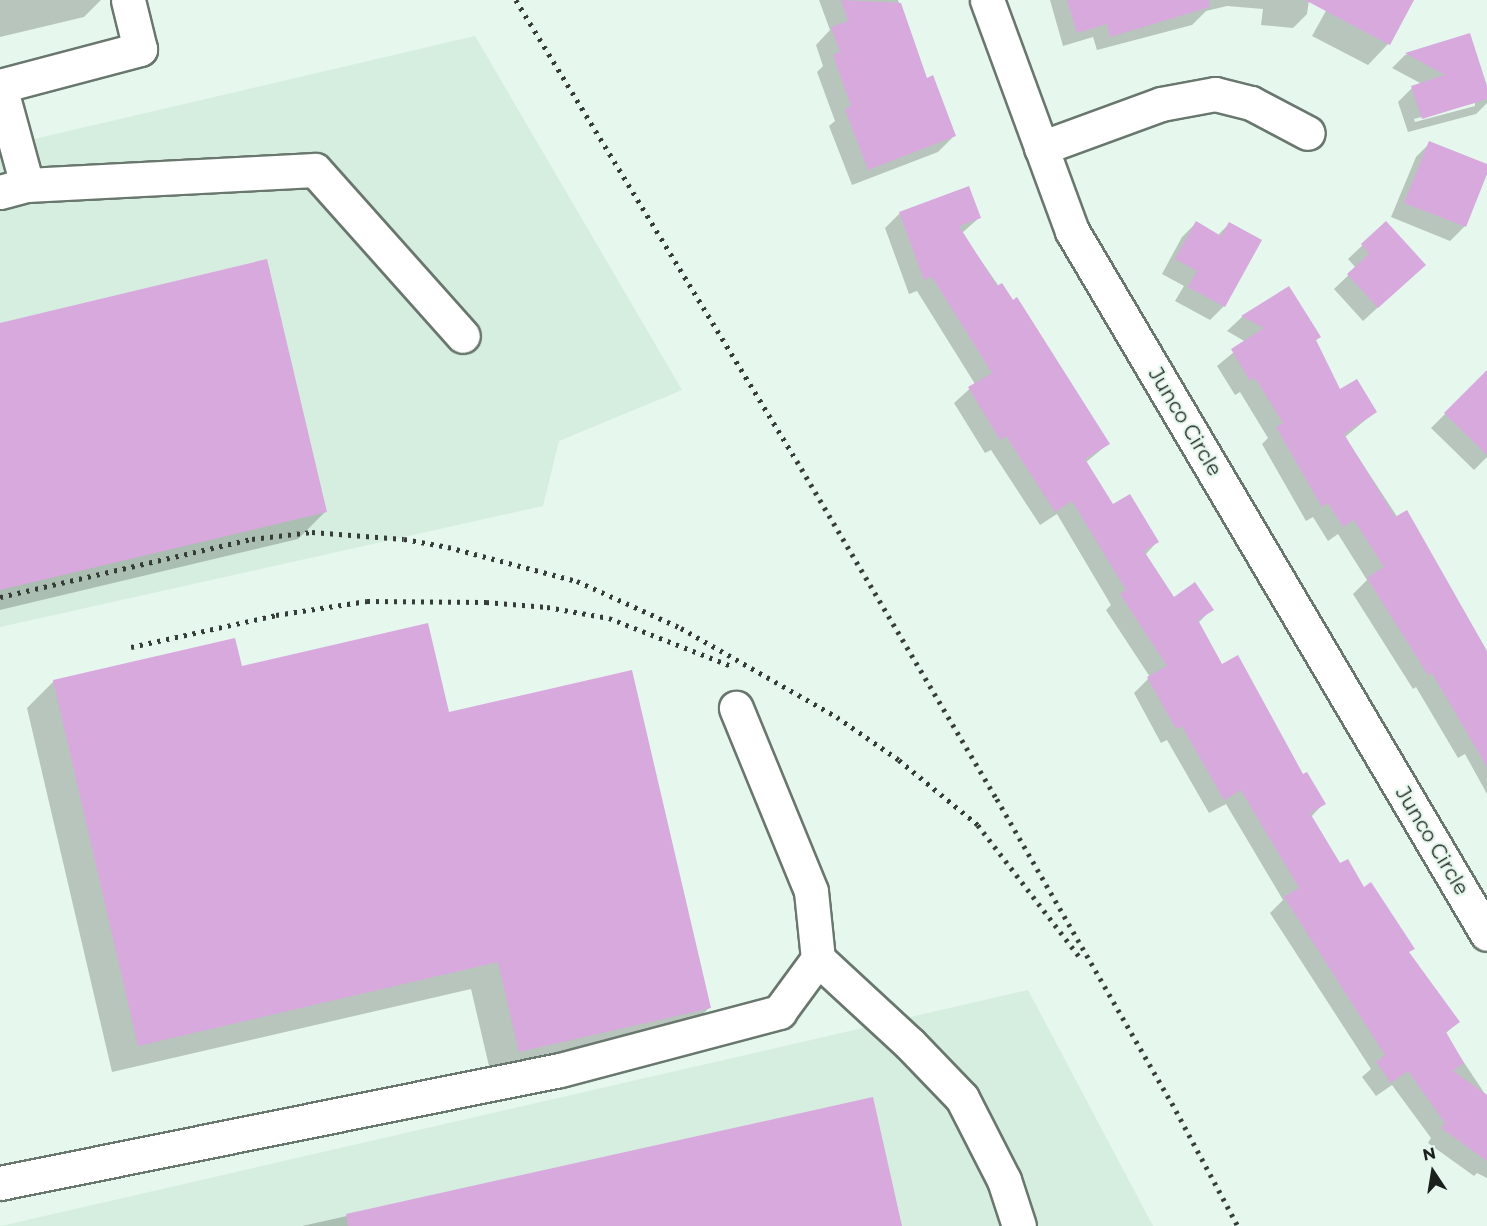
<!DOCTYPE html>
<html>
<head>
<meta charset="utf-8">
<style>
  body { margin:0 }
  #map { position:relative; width:1487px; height:1226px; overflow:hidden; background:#e6f7ed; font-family:Montserrat,sans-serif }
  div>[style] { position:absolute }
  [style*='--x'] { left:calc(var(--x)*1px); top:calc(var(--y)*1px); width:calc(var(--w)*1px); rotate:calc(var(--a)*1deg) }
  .built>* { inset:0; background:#d6eedf }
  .shadow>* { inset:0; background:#0003 }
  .building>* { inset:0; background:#d7a9dd }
  .roads { filter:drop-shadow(2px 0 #69776e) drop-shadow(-2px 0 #69776e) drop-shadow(0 2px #69776e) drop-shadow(0 -2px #69776e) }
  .minor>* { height:33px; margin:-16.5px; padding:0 16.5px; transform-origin:16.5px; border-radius:16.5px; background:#fff }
  .rail>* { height:4.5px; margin-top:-2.25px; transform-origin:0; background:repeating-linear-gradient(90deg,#363d38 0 3px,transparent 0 9px) }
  span { translate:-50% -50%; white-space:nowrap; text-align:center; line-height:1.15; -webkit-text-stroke:4.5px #e6f7ed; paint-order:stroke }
  .street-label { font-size:20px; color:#1b211d }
  .north { position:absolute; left:1403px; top:1142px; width:60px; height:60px; -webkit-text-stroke:4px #e6f7ed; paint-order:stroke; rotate:348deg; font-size:16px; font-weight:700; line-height:24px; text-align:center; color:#1b211d }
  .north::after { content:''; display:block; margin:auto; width:21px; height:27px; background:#1b211d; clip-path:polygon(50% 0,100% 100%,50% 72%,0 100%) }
</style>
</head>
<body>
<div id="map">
  <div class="built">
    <i style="clip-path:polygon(475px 36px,682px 390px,559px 441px,543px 506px,0 627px,0 147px)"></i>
    <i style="clip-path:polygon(1028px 990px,1153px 1226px,1px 1226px)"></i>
  </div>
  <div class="shadow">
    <i style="clip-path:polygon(0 0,101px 0,84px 17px,0 37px)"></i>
    <i style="clip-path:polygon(819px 0,898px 0,926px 80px,954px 136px,938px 152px,852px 185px,829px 126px,835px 121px,817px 72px,823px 66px,816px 45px,830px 30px)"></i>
    <i style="clip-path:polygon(1050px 0,1309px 0,1307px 14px,1293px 28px,1261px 25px,1263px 9px,1227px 6px,1206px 11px,1192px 25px,1097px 50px,1093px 37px,1063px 46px)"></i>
    <i style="clip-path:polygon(1332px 0,1412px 0,1388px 44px,1368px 65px,1312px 36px)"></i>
    <i style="clip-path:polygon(evenodd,1469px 35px,1487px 90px,1487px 103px,1476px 114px,1408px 132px,1398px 102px,1412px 88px,1422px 84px,1392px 68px,1405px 55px,1469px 35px,1475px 103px,1475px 106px,1415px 122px,1414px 119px,1475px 103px)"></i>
    <i style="clip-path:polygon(1430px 143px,1487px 166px,1464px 227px,1450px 241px,1391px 217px,1416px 157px)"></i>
    <i style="clip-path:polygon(968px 188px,979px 218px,962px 233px,1108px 444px,1085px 463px,1113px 507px,1157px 542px,1145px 555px,1174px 599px,1212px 609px,1198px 623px,1221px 666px,1324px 803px,1311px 817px,1340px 865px,1373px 904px,1458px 1022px,1445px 1034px,1487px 1097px,1487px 1178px,1477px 1173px,1474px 1176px,1428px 1143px,1431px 1138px,1392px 1085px,1376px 1096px,1362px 1077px,1371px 1069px,1270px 913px,1283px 900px,1226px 804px,1209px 813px,1167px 740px,1161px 743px,1134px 693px,1150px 677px,1106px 610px,1111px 605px,1057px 514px,1040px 525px,991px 450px,985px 453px,954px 403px,975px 384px,917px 291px,909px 294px,885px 228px,899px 214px)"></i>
    <i style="clip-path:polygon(1196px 223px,1218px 235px,1229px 224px,1224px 306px,1210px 320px,1175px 301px,1184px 286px,1162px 274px,1182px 237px)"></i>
    <i style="clip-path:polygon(1386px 223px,1410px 278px,1363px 321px,1334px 289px,1356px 268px,1348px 259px)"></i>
    <i style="clip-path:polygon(1289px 288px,1319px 337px,1315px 341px,1340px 391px,1375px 412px,1345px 437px,1487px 654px,1487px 794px,1465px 754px,1458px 758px,1416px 687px,1413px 689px,1353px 594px,1367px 580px,1338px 534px,1328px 541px,1313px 517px,1306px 521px,1262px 444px,1268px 438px,1240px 392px,1235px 395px,1217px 366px,1246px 342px,1227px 331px,1242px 317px)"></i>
    <i style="clip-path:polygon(0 324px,325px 512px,298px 539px,0 610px)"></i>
    <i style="clip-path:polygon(1487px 372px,1487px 457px,1474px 470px,1431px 428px)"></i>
    <i style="clip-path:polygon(240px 668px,447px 714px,709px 1008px,682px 1035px,492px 1079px,471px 989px,112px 1072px,27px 708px,54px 681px)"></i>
    <i style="clip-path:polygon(872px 1099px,900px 1226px,302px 1226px)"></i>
  </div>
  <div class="building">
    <i style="clip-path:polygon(841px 0,901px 3px,927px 78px,933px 75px,956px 136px,868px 170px,845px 109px,851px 106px,833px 55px,840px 52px,831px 27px,848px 21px)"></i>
    <i style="clip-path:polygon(1067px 0,1209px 0,1210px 7px,1110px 37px,1107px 24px,1077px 33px)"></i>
    <i style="clip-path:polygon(1305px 0,1414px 0,1390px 45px)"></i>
    <i style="clip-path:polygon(1470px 33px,1487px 86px,1487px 99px,1422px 119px,1411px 86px,1445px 75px,1405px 53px)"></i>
    <i style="clip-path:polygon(1429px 141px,1487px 164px,1487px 174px,1466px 227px,1404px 203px)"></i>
    <i style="clip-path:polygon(969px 186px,981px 218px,959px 226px,997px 286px,1002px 283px,1013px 300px,1017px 297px,1110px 444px,1085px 459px,1113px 504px,1130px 494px,1159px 542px,1144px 551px,1174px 597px,1195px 582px,1214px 610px,1198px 620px,1222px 664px,1238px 655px,1303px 774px,1307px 772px,1326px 804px,1310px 813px,1340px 863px,1348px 859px,1364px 887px,1371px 882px,1415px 949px,1409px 952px,1460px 1022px,1446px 1032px,1464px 1063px,1453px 1071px,1487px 1095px,1487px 1161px,1441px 1128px,1445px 1123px,1408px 1071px,1391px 1083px,1376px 1062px,1385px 1055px,1284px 897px,1299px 888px,1241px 790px,1224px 800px,1182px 726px,1176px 729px,1147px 677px,1167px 666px,1120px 594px,1126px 590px,1072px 501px,1055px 512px,1006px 436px,1000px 440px,968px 387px,992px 373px,932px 277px,924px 280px,899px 212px)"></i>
    <i style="clip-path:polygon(1196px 221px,1221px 236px,1229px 222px,1262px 240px,1225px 307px,1188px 287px,1197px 271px,1175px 259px)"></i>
    <i style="clip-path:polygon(1386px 221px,1426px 265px,1378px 308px,1347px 274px,1369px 254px,1361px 244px)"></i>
    <i style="clip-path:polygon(267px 259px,327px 512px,0 590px,0 323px)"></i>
    <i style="clip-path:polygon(1289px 286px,1321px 337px,1316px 340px,1340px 389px,1357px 379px,1377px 412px,1344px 434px,1395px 517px,1407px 510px,1487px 651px,1487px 767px,1432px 673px,1428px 675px,1367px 578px,1384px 567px,1354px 520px,1343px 527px,1328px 503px,1322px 507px,1276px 427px,1283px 423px,1255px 378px,1250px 381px,1231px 349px,1264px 328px,1241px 316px)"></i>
    <i style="clip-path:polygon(1487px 370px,1487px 455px,1444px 413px)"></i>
    <i style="clip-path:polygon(428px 623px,449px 712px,632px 670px,711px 1008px,519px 1052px,498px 962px,138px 1046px,53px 680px,235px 638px,242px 666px)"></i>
    <i style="clip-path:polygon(873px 1097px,902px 1226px,348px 1226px,346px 1214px)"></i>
  </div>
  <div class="roads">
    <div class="minor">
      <i style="--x:987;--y:0;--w:246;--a:69.8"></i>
      <i style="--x:1072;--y:231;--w:816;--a:59.45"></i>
      <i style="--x:1041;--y:148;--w:128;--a:-20.1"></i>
      <i style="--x:1161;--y:104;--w:55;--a:-10.5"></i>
      <i style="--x:1215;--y:94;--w:37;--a:14"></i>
      <i style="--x:1251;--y:103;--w:64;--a:27.8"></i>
      <i style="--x:27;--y:185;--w:288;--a:-3"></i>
      <i style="--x:315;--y:170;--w:222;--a:48.3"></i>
      <i style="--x:0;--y:192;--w:28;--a:-15"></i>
      <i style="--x:27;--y:185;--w:103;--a:-105.3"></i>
      <i style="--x:0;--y:86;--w:145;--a:-14.8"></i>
      <i style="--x:140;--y:49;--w:50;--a:-103.8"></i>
      <i style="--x:818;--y:959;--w:125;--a:42.7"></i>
      <i style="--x:910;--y:1044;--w:75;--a:46.1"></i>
      <i style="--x:962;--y:1098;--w:92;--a:62.9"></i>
      <i style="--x:1004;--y:1180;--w:48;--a:71.9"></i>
      <i style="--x:0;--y:1183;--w:571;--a:-11.41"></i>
      <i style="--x:560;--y:1070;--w:227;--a:-14.8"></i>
      <i style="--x:779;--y:1012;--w:66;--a:-53.7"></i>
      <i style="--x:818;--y:959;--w:68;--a:-95.9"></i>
      <i style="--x:811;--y:891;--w:198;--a:-112.3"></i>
    </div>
  </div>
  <div class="rail">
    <i style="--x:516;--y:0;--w:540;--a:58.64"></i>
    <i style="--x:797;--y:461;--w:393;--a:59.4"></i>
    <i style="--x:997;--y:799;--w:351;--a:60.1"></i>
    <i style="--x:1172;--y:1103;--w:140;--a:61.8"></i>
    <i style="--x:0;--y:597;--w:259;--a:-13"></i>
    <i style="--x:252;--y:539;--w:60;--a:-6.7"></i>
    <i style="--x:312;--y:532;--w:92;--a:4.4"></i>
    <i style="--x:404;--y:539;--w:45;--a:10.3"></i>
    <i style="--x:448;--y:547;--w:133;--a:14.8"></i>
    <i style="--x:577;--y:581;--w:114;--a:24.3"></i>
    <i style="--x:681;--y:628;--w:180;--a:29.7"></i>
    <i style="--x:837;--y:717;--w:75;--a:34.7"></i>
    <i style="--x:899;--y:760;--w:102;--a:39.4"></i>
    <i style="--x:978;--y:825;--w:170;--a:52.4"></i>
    <i style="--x:131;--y:647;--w:148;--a:-12.4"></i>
    <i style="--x:276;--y:615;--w:92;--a:-8.7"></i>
    <i style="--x:367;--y:601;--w:119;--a:0.5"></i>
    <i style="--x:486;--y:602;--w:61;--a:4.7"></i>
    <i style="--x:547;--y:607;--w:63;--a:10.1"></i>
    <i style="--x:609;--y:618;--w:134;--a:21.4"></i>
  </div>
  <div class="street-label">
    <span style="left:1185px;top:422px;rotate:59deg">Junco Circle</span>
    <span style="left:1432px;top:841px;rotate:59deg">Junco Circle</span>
  </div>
  <div class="north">N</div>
</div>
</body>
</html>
